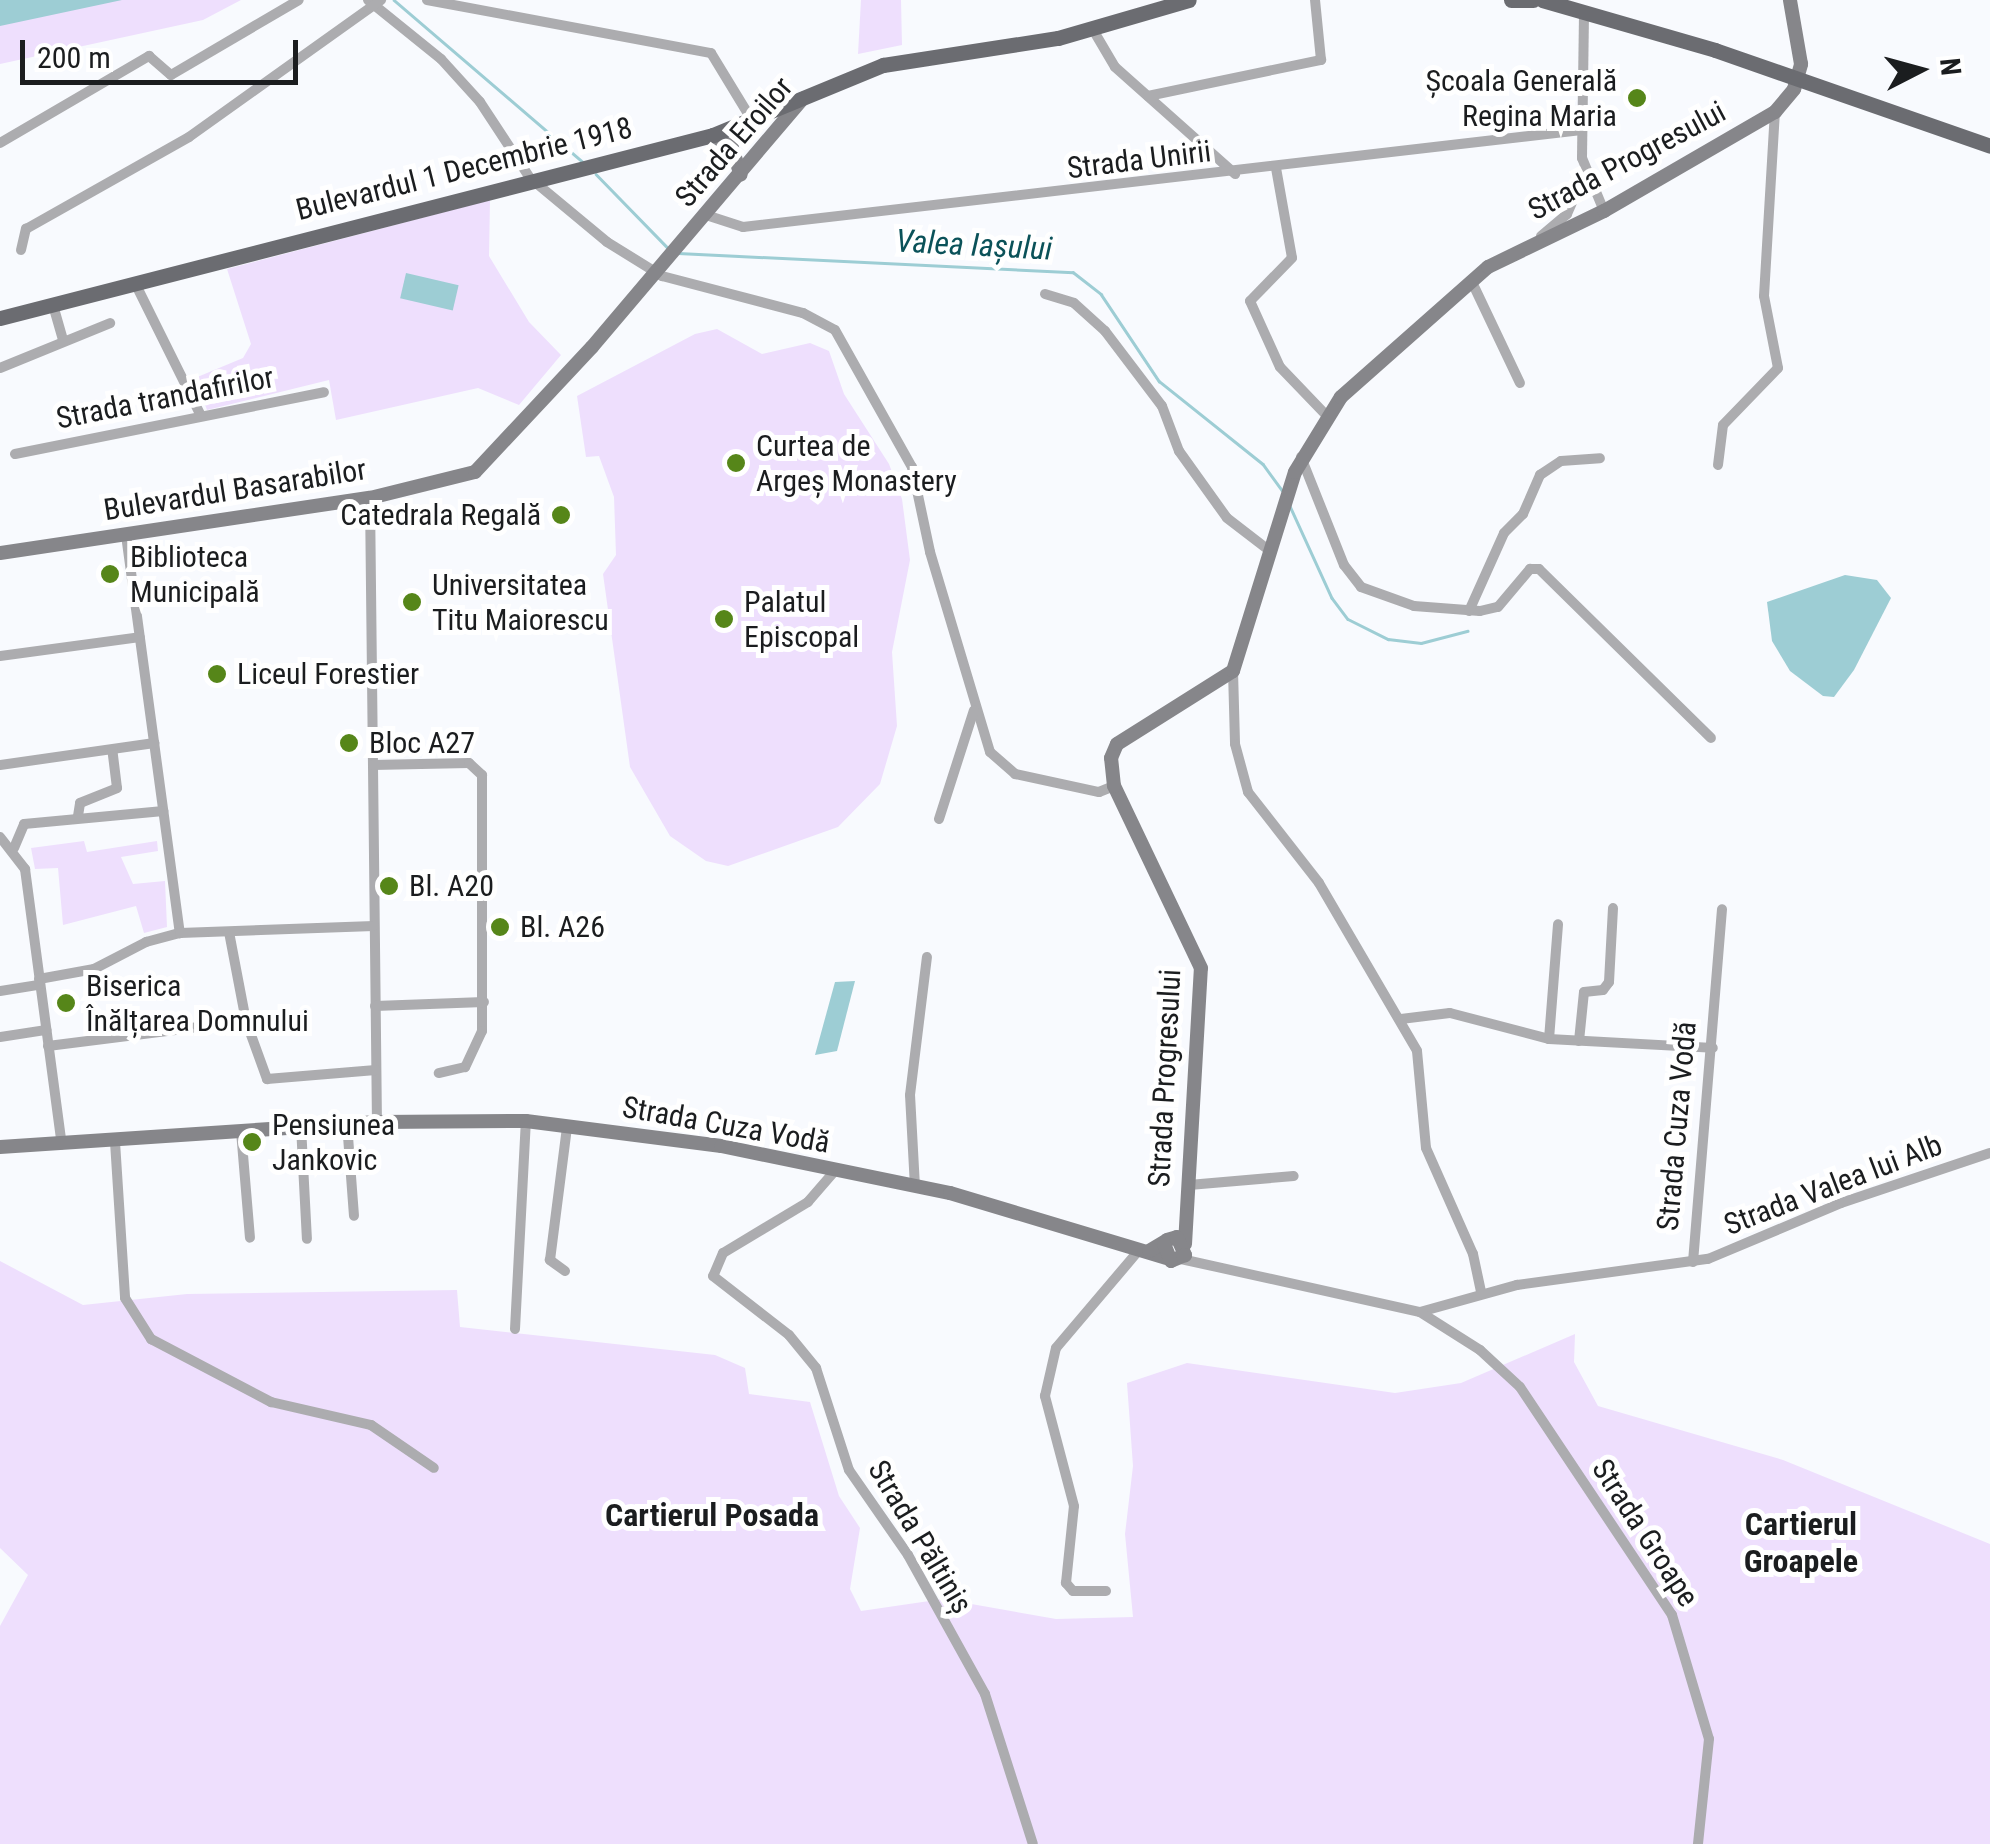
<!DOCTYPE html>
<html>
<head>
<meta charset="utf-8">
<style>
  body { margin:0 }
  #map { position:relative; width:1990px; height:1844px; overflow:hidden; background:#f8fafe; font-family:"Roboto Condensed",sans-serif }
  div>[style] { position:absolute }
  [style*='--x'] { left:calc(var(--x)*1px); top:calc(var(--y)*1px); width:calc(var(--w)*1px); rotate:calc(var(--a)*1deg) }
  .green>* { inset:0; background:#eedffd }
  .water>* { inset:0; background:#9dcdd4; transform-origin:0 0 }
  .stream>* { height:2.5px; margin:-1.25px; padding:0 1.25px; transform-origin:1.25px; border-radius:1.25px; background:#9dcdd4 }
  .street>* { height:10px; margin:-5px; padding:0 5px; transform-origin:5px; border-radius:5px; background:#acacaf }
  .secondary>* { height:14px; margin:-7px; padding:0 7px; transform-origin:7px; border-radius:7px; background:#86868a }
  .primary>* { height:15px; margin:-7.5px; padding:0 7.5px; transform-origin:7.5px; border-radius:7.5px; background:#6b6c71 }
  .dots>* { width:28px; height:28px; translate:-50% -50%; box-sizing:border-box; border:5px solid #fff; border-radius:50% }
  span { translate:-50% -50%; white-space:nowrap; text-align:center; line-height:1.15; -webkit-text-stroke:10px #fff; paint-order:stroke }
  .poi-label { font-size:30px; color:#1b1d1f }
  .right { translate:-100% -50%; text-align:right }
  .left { translate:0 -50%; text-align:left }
  .street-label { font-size:30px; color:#1b1d1f }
  .water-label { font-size:32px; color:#0b5259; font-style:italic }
  .neighbourhood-label { font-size:32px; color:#1b1d1f; font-weight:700 }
  .north { position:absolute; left:1870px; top:20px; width:100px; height:100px; -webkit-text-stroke:8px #fff; paint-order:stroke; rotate:84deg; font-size:28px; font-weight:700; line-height:40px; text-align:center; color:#1b1d1f }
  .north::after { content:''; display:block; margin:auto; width:35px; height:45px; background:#1b1d1f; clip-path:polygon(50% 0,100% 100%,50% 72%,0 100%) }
  .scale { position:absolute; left:20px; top:40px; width:278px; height:45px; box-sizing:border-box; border:5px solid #1b1d1f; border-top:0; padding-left:12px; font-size:30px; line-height:35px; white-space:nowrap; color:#1b1d1f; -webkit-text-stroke:8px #fff; paint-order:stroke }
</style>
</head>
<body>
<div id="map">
  <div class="green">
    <i style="clip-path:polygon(0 0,241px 0,203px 20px,0 64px)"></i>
    <i style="clip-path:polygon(861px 0,901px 0,902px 45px,858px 54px)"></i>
    <i style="clip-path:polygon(490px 200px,489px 256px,529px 322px,561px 355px,519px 405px,478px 388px,336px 420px,329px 380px,207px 410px,195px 378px,243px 358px,251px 344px,227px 269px)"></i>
    <i style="clip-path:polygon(717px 329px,762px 354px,810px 343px,829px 351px,844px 394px,889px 464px,902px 499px,910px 560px,892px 652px,897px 726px,880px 784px,838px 827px,728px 866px,706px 861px,670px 836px,630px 767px,603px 574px,616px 555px,614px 497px,599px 456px,586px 457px,577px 396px,695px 334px)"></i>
    <i style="clip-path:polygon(84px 841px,87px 852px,157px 841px,158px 851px,121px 857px,133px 884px,165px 881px,167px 927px,144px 933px,136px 906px,63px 925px,58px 868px,35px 869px,31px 848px)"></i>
    <i style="clip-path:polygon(0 1261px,83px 1305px,187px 1294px,457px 1290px,460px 1327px,715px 1355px,745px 1368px,749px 1394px,810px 1402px,839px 1496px,860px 1528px,850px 1589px,861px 1611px,943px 1599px,1056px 1619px,1133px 1617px,1125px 1534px,1133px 1466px,1127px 1383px,1187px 1363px,1395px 1393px,1461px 1383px,1575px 1334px,1574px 1362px,1598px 1406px,1783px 1460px,1990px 1544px,1990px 1844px,0 1844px,0 1626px,28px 1575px,0 1548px)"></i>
  </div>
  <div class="water">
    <i style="clip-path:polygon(0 0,122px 0,0 26px)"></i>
    <i style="left:406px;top:273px;width:54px;height:26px;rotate:13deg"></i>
    <i style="clip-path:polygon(1845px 575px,1877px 580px,1891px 598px,1854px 670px,1834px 697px,1823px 696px,1790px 671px,1772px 641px,1767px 602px)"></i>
    <i style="clip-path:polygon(855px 981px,837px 1051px,815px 1055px,835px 982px)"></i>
  </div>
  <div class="stream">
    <i style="--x:394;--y:0;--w:249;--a:40.6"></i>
    <i style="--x:596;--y:174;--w:102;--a:45.8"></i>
    <i style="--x:678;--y:253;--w:395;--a:2.8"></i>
    <i style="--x:1073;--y:272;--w:36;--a:38"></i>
    <i style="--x:1101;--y:294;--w:105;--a:56.3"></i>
    <i style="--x:1159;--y:381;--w:133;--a:38.6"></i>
    <i style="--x:1263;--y:464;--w:32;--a:54"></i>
    <i style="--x:1290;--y:506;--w:101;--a:65.5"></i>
    <i style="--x:1332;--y:598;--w:26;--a:53"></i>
    <i style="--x:1348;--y:619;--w:45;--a:26.6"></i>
    <i style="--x:1388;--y:639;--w:33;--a:7"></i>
    <i style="--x:1421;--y:643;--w:48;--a:-14.6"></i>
  </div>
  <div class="street">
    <i style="--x:368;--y:0;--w:94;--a:38.9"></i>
    <i style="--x:441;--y:59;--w:58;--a:47.8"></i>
    <i style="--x:480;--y:102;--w:91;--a:56.7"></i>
    <i style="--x:530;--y:178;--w:100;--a:39.7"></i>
    <i style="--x:607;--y:242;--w:65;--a:31.7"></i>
    <i style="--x:662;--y:276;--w:146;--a:14.7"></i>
    <i style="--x:803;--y:313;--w:36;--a:28"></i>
    <i style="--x:835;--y:330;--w:157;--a:60.7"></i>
    <i style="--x:912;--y:467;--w:87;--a:78"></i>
    <i style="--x:930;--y:552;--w:209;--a:73.3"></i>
    <i style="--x:990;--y:752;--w:33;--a:41"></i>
    <i style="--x:1015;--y:774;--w:86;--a:12.1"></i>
    <i style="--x:1099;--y:792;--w:16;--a:-22"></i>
    <i style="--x:427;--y:0;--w:289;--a:10.6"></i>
    <i style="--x:711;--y:53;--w:81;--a:58.7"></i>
    <i style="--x:1584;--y:14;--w:144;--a:90.8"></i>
    <i style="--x:1582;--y:158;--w:57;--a:67.5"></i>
    <i style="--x:1092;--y:28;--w:45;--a:59.5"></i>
    <i style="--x:1115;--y:67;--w:161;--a:41.7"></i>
    <i style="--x:1148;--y:96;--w:177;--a:-11.8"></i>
    <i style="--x:1321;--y:60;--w:60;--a:-95.7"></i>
    <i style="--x:0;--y:143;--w:173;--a:-30.3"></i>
    <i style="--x:149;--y:56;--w:29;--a:41"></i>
    <i style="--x:171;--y:75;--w:148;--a:-30.4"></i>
    <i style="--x:1276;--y:168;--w:91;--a:79.9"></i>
    <i style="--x:1292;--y:258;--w:60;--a:134.3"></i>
    <i style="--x:1250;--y:301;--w:72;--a:65.6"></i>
    <i style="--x:1280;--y:367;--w:66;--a:46.2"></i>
    <i style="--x:706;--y:215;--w:39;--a:18"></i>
    <i style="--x:743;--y:227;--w:844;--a:-6.6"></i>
    <i style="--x:1541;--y:236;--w:34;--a:-40"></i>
    <i style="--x:1567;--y:214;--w:45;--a:-66.3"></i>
    <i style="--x:21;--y:250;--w:22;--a:-77"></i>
    <i style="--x:26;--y:229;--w:187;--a:-29.4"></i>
    <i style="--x:189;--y:137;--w:236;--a:-35.5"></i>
    <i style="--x:1471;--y:280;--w:114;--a:64.6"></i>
    <i style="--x:135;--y:283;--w:148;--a:63.6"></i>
    <i style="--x:1045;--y:294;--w:30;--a:17"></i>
    <i style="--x:1074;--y:303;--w:42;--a:42.1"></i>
    <i style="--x:1105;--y:331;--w:94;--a:52.8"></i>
    <i style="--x:1162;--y:406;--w:48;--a:69.3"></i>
    <i style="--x:1179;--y:451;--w:82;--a:54.4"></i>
    <i style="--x:1227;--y:518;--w:49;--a:37.6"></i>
    <i style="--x:53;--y:305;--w:35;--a:74"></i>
    <i style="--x:0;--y:368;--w:119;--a:-22.2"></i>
    <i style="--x:15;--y:454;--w:315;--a:-11.3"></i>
    <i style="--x:1301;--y:457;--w:116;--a:68.3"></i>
    <i style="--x:1344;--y:565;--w:28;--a:52"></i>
    <i style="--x:1361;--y:587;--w:56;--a:19.7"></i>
    <i style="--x:1414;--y:606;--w:66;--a:4.3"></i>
    <i style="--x:1480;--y:611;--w:18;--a:-13"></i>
    <i style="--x:1498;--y:607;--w:50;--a:-49.9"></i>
    <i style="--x:1530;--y:569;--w:9;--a:0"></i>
    <i style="--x:1539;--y:569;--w:241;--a:44.5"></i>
    <i style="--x:1718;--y:465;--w:40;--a:-82.9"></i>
    <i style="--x:1723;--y:425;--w:79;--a:-46"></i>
    <i style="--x:1778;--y:368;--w:73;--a:-101"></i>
    <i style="--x:1764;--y:296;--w:184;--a:-86.6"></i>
    <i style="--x:370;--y:498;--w:624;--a:89.36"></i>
    <i style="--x:126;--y:535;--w:402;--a:82.3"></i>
    <i style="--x:1469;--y:611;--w:85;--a:-65.8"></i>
    <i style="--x:1504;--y:533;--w:27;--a:-45"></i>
    <i style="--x:1523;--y:514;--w:43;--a:-66.4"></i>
    <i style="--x:1540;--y:475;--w:25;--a:-34"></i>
    <i style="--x:1561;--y:461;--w:39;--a:-4"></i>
    <i style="--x:0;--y:656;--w:141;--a:-7.7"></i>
    <i style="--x:1233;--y:671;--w:73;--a:88.4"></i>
    <i style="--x:1235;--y:744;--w:50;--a:74.8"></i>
    <i style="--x:1248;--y:792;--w:115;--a:52"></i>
    <i style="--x:1319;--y:883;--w:194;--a:59.7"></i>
    <i style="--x:1417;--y:1051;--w:97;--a:84.7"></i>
    <i style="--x:1426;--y:1148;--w:116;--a:66.1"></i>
    <i style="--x:1473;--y:1254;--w:39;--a:78"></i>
    <i style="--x:0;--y:765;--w:156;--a:-8.1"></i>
    <i style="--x:373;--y:765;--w:96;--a:-1.2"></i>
    <i style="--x:469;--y:763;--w:18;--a:43"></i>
    <i style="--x:482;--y:775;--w:256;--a:90"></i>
    <i style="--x:482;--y:1031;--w:40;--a:115"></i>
    <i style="--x:465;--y:1067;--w:27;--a:167"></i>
    <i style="--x:78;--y:816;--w:13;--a:-81"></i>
    <i style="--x:80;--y:803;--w:40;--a:-22"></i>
    <i style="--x:117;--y:788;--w:38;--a:-97"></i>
    <i style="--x:939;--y:819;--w:114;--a:-72.2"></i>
    <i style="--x:0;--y:837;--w:41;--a:52"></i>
    <i style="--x:25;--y:869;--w:278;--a:82.4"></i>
    <i style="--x:14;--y:848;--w:26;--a:-67"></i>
    <i style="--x:24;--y:824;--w:140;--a:-5.3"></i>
    <i style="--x:229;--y:932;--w:91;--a:79.2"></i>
    <i style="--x:246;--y:1021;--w:62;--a:70.1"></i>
    <i style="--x:267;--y:1079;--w:109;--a:-4.7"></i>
    <i style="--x:39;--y:979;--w:56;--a:-10.3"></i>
    <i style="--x:94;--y:969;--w:59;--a:-27.4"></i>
    <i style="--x:146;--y:942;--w:35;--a:-15"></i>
    <i style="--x:180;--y:933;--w:194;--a:-2.1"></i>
    <i style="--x:0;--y:991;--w:39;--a:-9"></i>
    <i style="--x:375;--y:1006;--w:109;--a:-2.1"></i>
    <i style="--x:1401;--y:1019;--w:49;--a:-7"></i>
    <i style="--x:1450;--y:1013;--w:102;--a:14.7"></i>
    <i style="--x:1549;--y:1039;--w:164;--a:3.1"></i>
    <i style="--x:0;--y:1037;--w:47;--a:-8.7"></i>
    <i style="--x:1549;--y:1039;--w:115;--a:-85.5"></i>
    <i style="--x:1579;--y:1041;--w:49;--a:-84.2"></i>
    <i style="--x:1584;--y:992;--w:19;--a:-6"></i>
    <i style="--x:1603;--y:990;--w:10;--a:-53"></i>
    <i style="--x:1609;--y:982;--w:74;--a:-86.9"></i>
    <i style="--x:48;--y:1046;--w:200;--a:-7.2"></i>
    <i style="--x:347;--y:1123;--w:93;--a:85.7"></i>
    <i style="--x:301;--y:1126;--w:113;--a:87"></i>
    <i style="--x:241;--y:1131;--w:107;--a:85.2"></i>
    <i style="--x:115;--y:1142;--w:156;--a:86.3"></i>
    <i style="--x:125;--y:1298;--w:49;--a:57.6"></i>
    <i style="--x:151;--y:1339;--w:136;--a:27.7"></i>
    <i style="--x:271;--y:1402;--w:103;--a:13"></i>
    <i style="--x:371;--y:1425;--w:76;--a:34.3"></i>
    <i style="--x:833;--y:1173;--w:38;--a:131"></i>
    <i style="--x:808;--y:1202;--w:99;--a:149"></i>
    <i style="--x:723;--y:1253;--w:25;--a:113"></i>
    <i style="--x:713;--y:1276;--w:96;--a:37.8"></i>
    <i style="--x:789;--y:1335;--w:43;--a:50.7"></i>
    <i style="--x:816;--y:1368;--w:107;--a:72.1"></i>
    <i style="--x:849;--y:1470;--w:103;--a:55.2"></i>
    <i style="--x:908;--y:1555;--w:159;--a:61"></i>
    <i style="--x:985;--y:1694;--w:157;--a:72.3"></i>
    <i style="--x:1189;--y:1185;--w:105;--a:-4.9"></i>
    <i style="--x:915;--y:1187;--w:92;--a:-93.1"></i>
    <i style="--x:910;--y:1095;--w:139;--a:-83"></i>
    <i style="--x:1181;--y:1259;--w:245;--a:12.5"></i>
    <i style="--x:1420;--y:1312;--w:101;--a:-15.6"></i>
    <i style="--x:1517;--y:1285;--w:193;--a:-7.8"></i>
    <i style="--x:1708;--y:1259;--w:144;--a:-22.8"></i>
    <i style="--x:1841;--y:1203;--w:157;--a:-18.6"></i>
    <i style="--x:1693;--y:1262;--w:354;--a:-85.3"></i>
    <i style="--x:565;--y:1271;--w:19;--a:-144"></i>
    <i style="--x:550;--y:1260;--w:134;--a:-82.7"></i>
    <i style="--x:1420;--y:1312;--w:71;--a:32.3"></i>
    <i style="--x:1480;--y:1350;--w:54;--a:42.8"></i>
    <i style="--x:1520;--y:1387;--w:274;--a:56.3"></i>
    <i style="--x:1672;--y:1615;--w:129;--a:73.4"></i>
    <i style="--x:1709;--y:1739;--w:106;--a:96"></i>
    <i style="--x:515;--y:1329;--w:208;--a:-87"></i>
    <i style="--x:1106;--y:1591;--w:33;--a:180"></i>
    <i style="--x:1073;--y:1591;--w:11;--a:-131"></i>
    <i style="--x:1066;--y:1583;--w:77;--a:-84.1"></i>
    <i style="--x:1074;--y:1506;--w:114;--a:-104.8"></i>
    <i style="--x:1045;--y:1396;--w:49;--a:-77.1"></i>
    <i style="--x:1056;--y:1348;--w:128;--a:-49.7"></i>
  </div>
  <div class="secondary">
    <i style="--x:713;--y:135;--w:23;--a:34"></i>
    <i style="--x:732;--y:148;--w:28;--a:72"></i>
    <i style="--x:0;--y:553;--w:374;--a:-8.5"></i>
    <i style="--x:370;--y:498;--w:108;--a:-13.9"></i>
    <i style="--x:475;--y:472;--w:171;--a:-46.9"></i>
    <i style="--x:592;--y:347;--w:326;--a:-49.7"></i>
    <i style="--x:0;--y:1147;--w:378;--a:-3.8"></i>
    <i style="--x:377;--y:1122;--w:149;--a:-0.4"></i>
    <i style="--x:526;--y:1121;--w:197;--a:7.3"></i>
    <i style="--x:721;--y:1146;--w:234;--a:11.6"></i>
    <i style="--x:950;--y:1193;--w:226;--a:16.7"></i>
    <i style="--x:1185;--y:1244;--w:276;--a:-86.7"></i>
    <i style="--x:1201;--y:968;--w:202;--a:-115.5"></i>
    <i style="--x:1114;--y:786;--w:28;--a:-96"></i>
    <i style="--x:1111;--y:758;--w:15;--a:-67"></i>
    <i style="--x:1117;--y:744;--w:137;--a:-32.2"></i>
    <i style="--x:1233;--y:671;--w:208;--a:-72.7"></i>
    <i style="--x:1295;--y:472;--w:88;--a:-58.5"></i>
    <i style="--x:1341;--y:397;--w:196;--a:-41.5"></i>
    <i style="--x:1488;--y:267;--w:129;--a:-25.8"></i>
    <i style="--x:1604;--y:211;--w:198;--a:-30.1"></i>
    <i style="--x:1775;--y:112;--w:30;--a:-50"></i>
    <i style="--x:1794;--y:89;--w:26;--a:-74"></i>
    <i style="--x:1801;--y:64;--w:65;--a:-99.8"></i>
    <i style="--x:1149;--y:1251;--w:21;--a:-31"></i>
    <i style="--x:1167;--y:1240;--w:10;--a:-17"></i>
    <i style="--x:1177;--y:1237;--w:20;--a:66"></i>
    <i style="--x:1185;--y:1255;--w:15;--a:157"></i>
    <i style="--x:1171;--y:1261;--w:18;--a:-112"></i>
  </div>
  <div class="primary">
    <i style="--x:1511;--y:0;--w:22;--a:0"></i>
    <i style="--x:1542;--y:0;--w:180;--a:16.1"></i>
    <i style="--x:1715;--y:50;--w:291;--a:19.2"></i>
    <i style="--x:0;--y:318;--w:736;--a:-14.39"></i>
    <i style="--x:713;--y:135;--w:184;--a:-22.4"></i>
    <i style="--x:883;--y:65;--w:177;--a:-8.8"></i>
    <i style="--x:1058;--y:38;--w:136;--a:-16.2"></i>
  </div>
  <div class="dots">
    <i style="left:1637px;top:98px;background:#568619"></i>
    <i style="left:736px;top:463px;background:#568619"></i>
    <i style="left:561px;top:515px;background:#568619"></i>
    <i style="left:110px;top:574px;background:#568619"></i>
    <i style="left:412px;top:602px;background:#568619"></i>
    <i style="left:724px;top:619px;background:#568619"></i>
    <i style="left:217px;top:674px;background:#568619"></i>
    <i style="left:349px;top:743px;background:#568619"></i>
    <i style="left:389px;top:886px;background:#568619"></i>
    <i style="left:500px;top:927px;background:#568619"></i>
    <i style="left:66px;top:1003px;background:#568619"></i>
    <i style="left:252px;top:1142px;background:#568619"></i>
  </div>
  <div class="poi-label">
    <span class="right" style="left:1617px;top:98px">Școala Generală<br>Regina Maria</span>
    <span class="left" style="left:756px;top:463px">Curtea de<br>Argeș Monastery</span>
    <span class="right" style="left:541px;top:515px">Catedrala Regală</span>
    <span class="left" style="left:130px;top:574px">Biblioteca<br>Municipală</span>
    <span class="left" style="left:432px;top:602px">Universitatea<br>Titu Maiorescu</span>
    <span class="left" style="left:744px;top:619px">Palatul<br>Episcopal</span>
    <span class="left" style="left:237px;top:674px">Liceul Forestier</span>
    <span class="left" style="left:369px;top:743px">Bloc A27</span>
    <span class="left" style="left:409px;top:886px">Bl. A20</span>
    <span class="left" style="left:520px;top:927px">Bl. A26</span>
    <span class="left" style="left:86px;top:1003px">Biserica<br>Înălțarea Domnului</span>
    <span class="left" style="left:272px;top:1142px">Pensiunea<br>Jankovic</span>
  </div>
  <div class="street-label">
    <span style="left:734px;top:142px;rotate:-49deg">Strada Eroilor</span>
    <span style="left:1139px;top:160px;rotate:-7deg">Strada Unirii</span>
    <span style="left:1627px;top:161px;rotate:-28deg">Strada Progresului</span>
    <span style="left:464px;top:169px;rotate:-14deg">Bulevardul 1 Decembrie 1918</span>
    <span style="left:165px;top:398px;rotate:-11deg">Strada trandafirilor</span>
    <span style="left:235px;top:490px;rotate:-9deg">Bulevardul Basarabilor</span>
    <span style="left:1165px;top:1078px;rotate:-87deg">Strada Progresului</span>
    <span style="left:726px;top:1125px;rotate:10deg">Strada Cuza Vodă</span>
    <span style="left:1677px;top:1126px;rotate:-85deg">Strada Cuza Vodă</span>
    <span style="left:1833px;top:1185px;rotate:-21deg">Strada Valea lui Alb</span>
    <span style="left:1645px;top:1533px;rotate:57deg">Strada Groape</span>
    <span style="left:920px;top:1537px;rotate:59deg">Strada Păltiniș</span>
  </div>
  <div class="water-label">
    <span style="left:974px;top:245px;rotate:3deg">Valea Iașului</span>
  </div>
  <div class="neighbourhood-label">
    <span style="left:712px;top:1515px">Cartierul Posada</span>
    <span style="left:1801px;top:1543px">Cartierul<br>Groapele</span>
  </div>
  <div class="north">N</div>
  <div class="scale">200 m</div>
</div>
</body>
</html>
